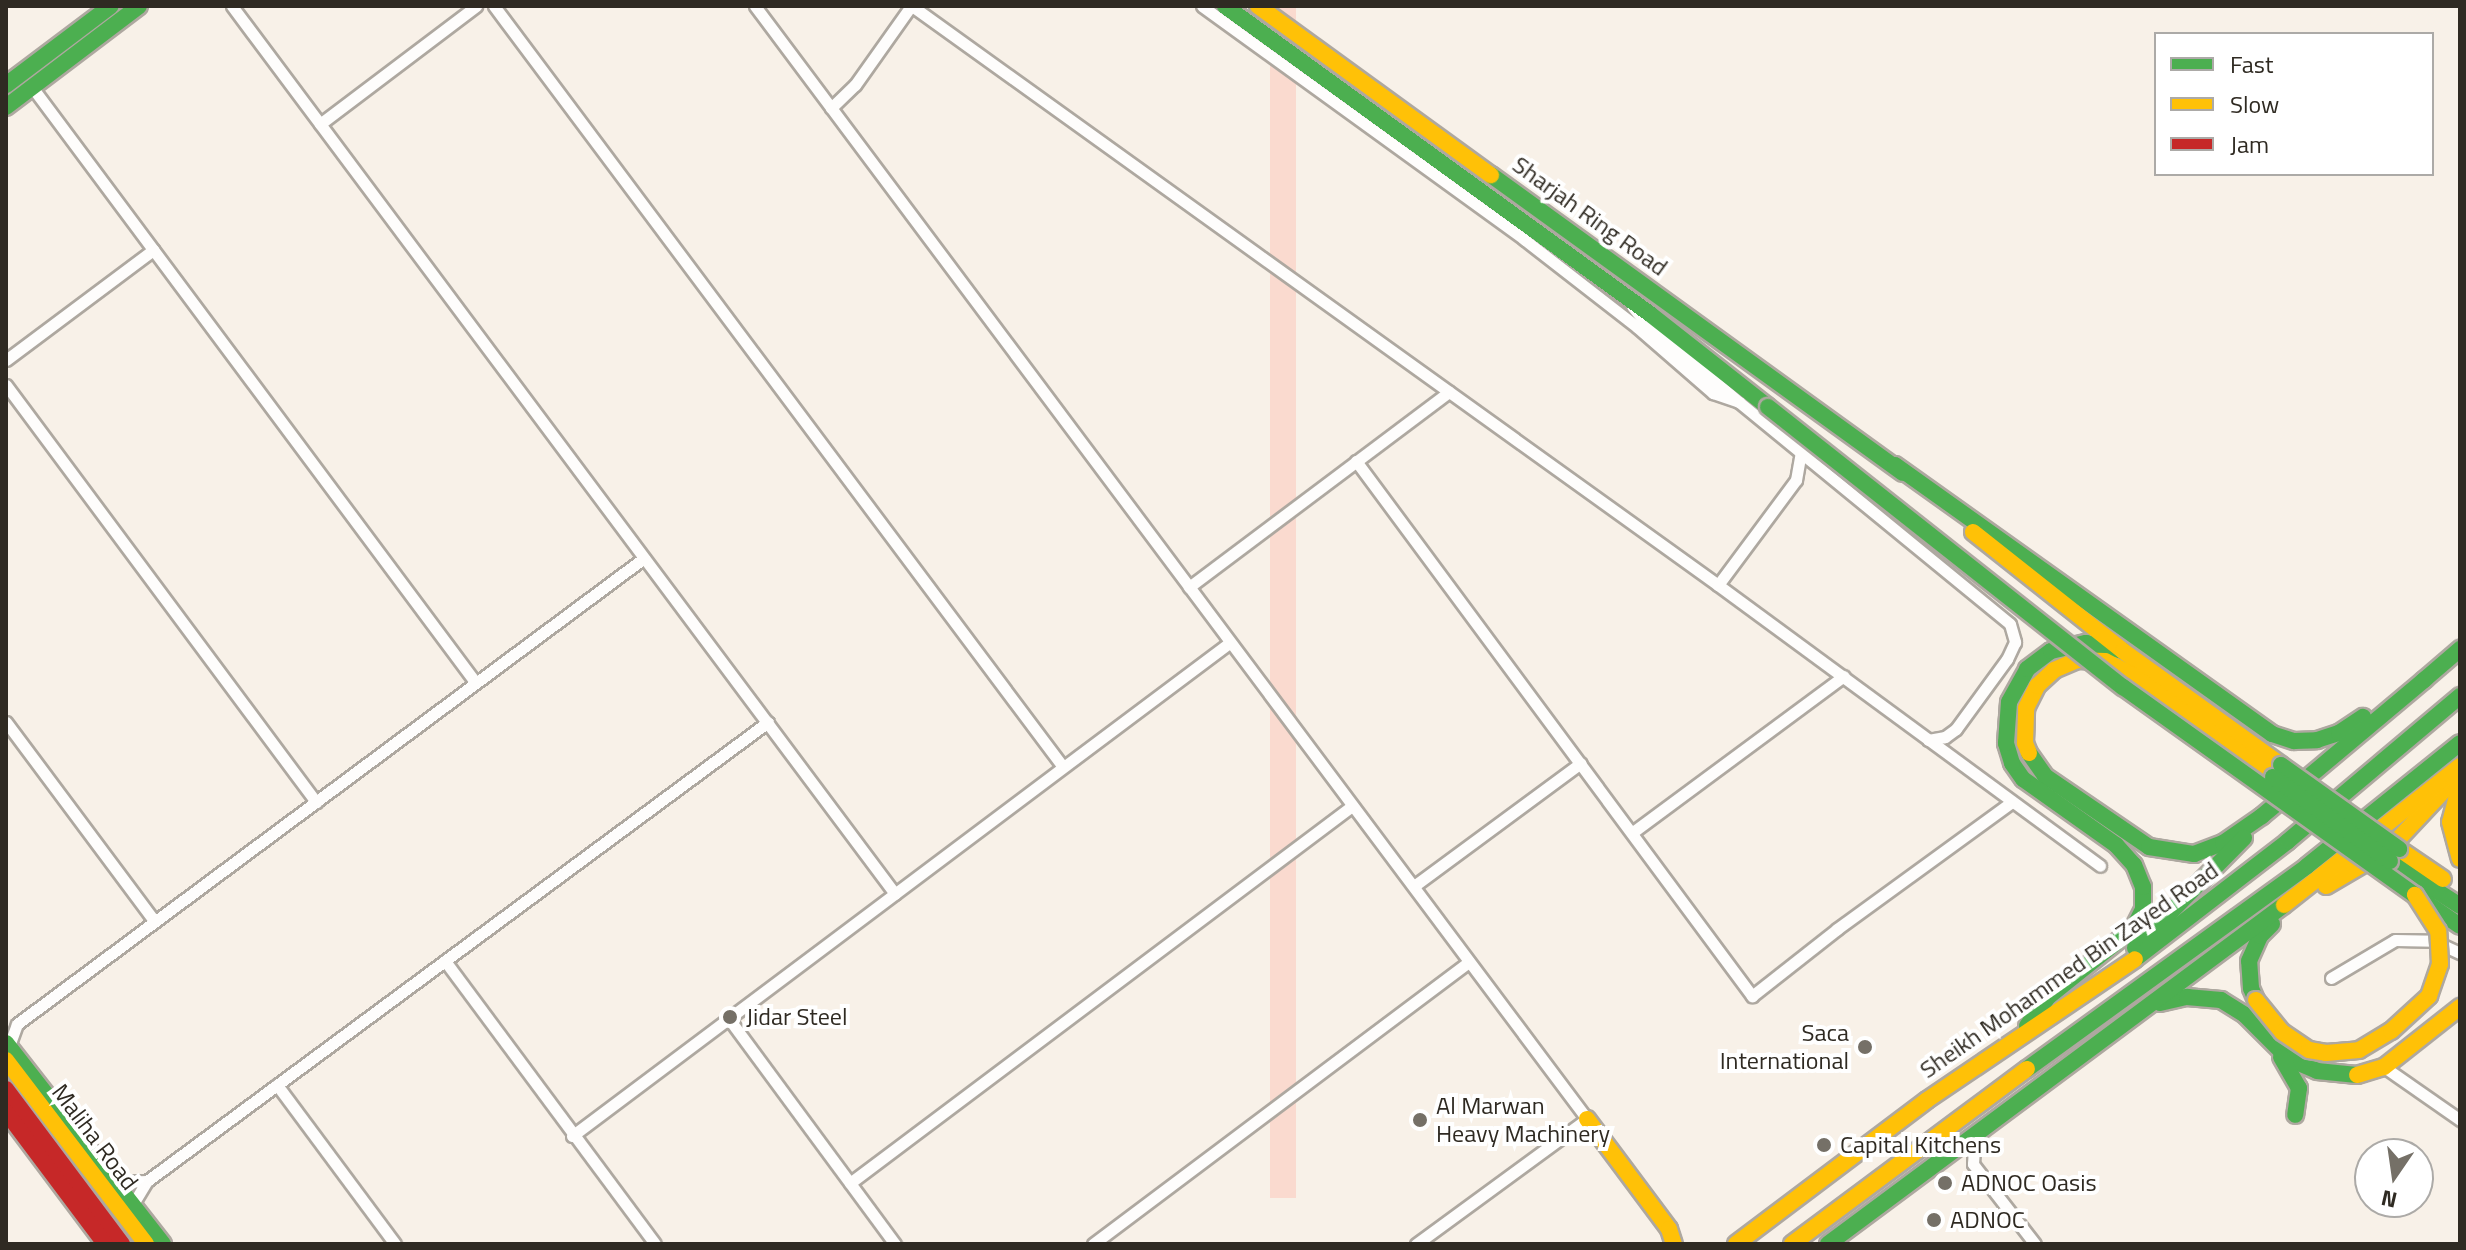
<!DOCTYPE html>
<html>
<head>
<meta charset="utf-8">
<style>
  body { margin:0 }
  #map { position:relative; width:2466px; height:1250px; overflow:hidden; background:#f8f1e8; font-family:"Titillium Web",sans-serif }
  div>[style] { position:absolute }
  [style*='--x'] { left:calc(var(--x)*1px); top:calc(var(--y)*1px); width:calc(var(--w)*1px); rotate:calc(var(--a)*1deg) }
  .green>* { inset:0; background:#fadacf; transform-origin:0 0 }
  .roads { filter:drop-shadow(2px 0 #aea8a0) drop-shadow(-2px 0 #aea8a0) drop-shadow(0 2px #aea8a0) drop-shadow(0 -2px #aea8a0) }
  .street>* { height:11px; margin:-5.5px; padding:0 5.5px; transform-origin:5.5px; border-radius:5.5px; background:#fefdfc }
  .fast>* { height:16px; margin:-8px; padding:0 8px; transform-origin:8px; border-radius:8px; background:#4caf50 }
  .slow>* { height:16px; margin:-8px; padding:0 8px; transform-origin:8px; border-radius:8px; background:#ffc107 }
  .jam>* { height:16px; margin:-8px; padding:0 8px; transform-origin:8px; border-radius:8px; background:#c62828 }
  .bridges { filter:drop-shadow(2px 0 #aea8a0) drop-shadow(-2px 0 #aea8a0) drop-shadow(0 2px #aea8a0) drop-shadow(0 -2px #aea8a0) }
  .fast-bridge>* { height:16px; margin:-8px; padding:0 8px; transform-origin:8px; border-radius:8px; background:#4caf50 }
  .slow-bridge>* { height:16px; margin:-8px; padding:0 8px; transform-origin:8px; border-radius:8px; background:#ffc107 }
  .dots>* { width:22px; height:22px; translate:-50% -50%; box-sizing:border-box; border:4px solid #fff; border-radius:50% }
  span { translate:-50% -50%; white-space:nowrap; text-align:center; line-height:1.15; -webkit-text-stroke:8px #fff; paint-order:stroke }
  .street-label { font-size:24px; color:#2f2a22 }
  .poi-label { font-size:24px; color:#2f2a22 }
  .left { translate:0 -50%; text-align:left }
  .right { translate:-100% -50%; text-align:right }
  .frame { position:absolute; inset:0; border:8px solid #2f2a22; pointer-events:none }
  .legend { position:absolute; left:2154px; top:32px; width:280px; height:144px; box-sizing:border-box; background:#fff; border:2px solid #acaaa7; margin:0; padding:10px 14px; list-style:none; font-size:24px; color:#2f2a22 }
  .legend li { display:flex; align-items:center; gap:16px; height:40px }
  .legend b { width:40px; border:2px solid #acaaa7 }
  .north { position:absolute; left:2354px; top:1138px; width:80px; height:80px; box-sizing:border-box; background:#fff; border:2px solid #acaaa7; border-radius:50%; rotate:193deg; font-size:22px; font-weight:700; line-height:32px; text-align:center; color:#2f2a22 }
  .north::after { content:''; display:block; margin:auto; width:28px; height:36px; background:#757067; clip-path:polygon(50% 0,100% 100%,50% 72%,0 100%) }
</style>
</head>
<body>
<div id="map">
  <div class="green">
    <i style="left:1270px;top:6px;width:26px;height:1192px"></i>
  </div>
  <div class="roads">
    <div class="street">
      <i style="--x:232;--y:6;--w:1108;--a:53.25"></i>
      <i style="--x:494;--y:6;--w:950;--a:53.21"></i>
      <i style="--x:755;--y:6;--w:1390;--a:53.22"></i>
      <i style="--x:1587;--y:1119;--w:212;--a:143.8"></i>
      <i style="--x:912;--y:6;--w:992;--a:35.69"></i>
      <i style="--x:1718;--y:585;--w:474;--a:36.3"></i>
      <i style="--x:1202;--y:6;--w:399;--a:35.9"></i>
      <i style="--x:1525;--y:240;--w:142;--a:37.8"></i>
      <i style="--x:1637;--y:327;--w:101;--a:41"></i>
      <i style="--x:1713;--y:393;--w:28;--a:19"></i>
      <i style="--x:32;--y:87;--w:743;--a:53.32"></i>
      <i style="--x:831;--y:108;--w:33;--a:-44"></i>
      <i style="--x:855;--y:85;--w:97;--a:-54.7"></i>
      <i style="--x:320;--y:124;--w:196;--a:-37.1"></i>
      <i style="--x:1632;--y:306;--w:21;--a:51"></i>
      <i style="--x:1645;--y:322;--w:123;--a:40.4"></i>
      <i style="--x:1739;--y:402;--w:350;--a:39.3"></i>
      <i style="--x:2010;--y:624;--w:19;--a:74"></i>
      <i style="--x:2015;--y:642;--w:19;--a:115"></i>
      <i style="--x:2007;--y:659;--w:87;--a:126.1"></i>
      <i style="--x:1956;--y:729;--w:14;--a:144"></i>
      <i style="--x:1945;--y:737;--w:17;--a:170"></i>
      <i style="--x:6;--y:360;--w:184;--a:-36.8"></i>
      <i style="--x:6;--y:385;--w:520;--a:53.37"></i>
      <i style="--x:1356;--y:461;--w:666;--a:53.49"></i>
      <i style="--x:1752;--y:996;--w:108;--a:-38.2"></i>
      <i style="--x:1837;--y:929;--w:216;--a:-36"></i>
      <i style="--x:1718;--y:585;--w:131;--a:-53.4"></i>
      <i style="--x:1796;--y:480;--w:27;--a:-80"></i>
      <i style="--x:1189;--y:587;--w:325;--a:-36.9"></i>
      <i style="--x:6;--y:722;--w:249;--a:53.3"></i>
      <i style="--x:1633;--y:832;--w:262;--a:-36.5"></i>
      <i style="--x:1414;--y:886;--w:207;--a:-36.4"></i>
      <i style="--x:445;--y:961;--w:352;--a:53.4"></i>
      <i style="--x:2331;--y:978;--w:74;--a:-30.7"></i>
      <i style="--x:2395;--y:940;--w:39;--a:1"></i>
      <i style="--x:2434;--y:941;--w:29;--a:25"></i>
      <i style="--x:729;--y:1019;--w:280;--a:53.6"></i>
      <i style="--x:9;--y:1046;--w:23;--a:-70"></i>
      <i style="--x:17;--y:1024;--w:781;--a:-36.62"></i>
      <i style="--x:2384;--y:1067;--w:93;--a:34.9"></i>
      <i style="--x:277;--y:1085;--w:198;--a:53.4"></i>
      <i style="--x:1975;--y:1135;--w:29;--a:94"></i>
      <i style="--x:1973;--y:1164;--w:101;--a:52.2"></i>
      <i style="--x:572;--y:1136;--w:821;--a:-36.88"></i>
      <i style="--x:117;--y:1182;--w:30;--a:-2"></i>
      <i style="--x:850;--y:1183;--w:628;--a:-36.91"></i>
      <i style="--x:133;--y:1204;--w:27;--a:-59"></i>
      <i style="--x:147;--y:1181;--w:772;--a:-36.47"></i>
      <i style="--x:1093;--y:1244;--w:470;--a:-36.9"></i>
    </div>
    <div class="fast">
      <i style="--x:1225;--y:6;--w:525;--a:35.93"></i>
      <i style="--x:1650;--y:314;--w:150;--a:38.2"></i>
      <i style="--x:6;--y:85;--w:131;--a:-37"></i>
      <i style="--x:6;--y:107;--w:167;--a:-37.2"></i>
      <i style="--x:1491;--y:175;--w:508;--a:35.88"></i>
      <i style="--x:1895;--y:465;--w:463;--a:35.5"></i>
      <i style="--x:2272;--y:734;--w:23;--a:18"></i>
      <i style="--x:2294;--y:741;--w:23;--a:-2"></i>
      <i style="--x:2317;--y:740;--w:23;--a:-18"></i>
      <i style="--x:2339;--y:733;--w:29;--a:-34"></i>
      <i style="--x:2424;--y:680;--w:48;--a:-40.7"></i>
      <i style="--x:2029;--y:753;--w:28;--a:55"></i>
      <i style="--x:2045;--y:776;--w:126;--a:34.3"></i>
      <i style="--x:2149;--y:847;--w:46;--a:8.8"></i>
      <i style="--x:2194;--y:854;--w:31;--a:-21"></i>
      <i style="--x:2223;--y:843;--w:47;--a:-34.7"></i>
      <i style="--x:2262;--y:816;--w:212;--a:-40"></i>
      <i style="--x:2390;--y:861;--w:83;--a:32.7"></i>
      <i style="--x:2417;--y:896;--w:52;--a:34.9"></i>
      <i style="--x:2135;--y:948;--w:155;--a:-45.3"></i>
      <i style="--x:2135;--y:959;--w:193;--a:-37.6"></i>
      <i style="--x:2288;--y:841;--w:225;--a:-40.1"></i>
      <i style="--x:2256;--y:1000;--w:13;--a:-113"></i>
      <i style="--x:2251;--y:988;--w:27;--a:-94"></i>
      <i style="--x:2249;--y:961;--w:27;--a:-66"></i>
      <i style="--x:2260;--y:936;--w:17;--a:-45"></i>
      <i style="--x:2160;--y:1003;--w:28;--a:-13"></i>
      <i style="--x:2187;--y:997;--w:34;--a:5"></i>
      <i style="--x:2221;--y:1000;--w:28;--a:32"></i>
      <i style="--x:2245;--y:1015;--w:62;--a:45"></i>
      <i style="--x:2289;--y:1059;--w:30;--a:23"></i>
      <i style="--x:2317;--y:1071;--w:40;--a:5.7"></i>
      <i style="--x:2027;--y:1026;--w:36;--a:-54"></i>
      <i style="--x:2048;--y:997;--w:109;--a:-38.7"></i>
      <i style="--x:2133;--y:929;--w:22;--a:-63"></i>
      <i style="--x:2143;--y:909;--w:22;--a:-90"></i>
      <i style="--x:2143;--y:887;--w:24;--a:-112"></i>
      <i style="--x:2134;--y:865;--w:27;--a:-132"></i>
      <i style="--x:2116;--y:845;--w:114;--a:-144.6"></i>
      <i style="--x:2023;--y:779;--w:19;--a:-125"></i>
      <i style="--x:2012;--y:763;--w:21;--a:-107"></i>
      <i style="--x:2006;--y:743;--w:41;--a:-85.8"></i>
      <i style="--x:2009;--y:702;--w:38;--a:-61"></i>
      <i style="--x:2027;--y:669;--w:30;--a:-37"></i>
      <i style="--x:2051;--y:651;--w:36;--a:-13"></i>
      <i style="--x:2086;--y:643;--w:38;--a:12"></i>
      <i style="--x:6;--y:1043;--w:255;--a:52"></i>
      <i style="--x:2281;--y:1057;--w:36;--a:60"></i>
      <i style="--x:2299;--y:1088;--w:27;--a:98"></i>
      <i style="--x:2027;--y:1069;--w:346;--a:-35.9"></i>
      <i style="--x:2307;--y:866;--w:196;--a:-38.8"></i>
      <i style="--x:1828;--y:1244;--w:568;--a:-36.63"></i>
    </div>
    <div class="slow">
      <i style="--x:1258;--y:6;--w:288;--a:36"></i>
      <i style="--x:1973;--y:532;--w:191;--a:38.4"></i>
      <i style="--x:2123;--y:651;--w:195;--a:35.8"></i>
      <i style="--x:2029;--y:753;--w:11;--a:-112"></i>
      <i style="--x:2025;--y:743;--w:35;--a:-88"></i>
      <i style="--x:2026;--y:708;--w:25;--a:-63"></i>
      <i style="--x:2037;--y:686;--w:23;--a:-43"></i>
      <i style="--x:2054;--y:670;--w:25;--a:-23"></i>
      <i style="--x:2077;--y:660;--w:28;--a:2"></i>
      <i style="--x:2105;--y:661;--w:29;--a:27"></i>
      <i style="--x:2131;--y:674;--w:175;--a:36"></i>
      <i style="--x:2460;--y:785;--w:38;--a:105"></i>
      <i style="--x:2450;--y:822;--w:38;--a:75"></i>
      <i style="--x:2399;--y:849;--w:53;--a:34.3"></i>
      <i style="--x:2326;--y:886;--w:73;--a:-30.4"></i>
      <i style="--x:2389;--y:849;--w:85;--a:-46.9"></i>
      <i style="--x:2284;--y:905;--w:224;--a:-38.3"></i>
      <i style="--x:6;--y:1060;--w:231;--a:52.7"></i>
      <i style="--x:2357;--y:1075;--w:28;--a:-17"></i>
      <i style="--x:2384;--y:1067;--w:97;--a:-38.3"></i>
      <i style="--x:1587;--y:1119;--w:137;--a:53.3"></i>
      <i style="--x:1669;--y:1229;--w:16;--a:72"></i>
      <i style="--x:1736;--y:1244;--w:239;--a:-37"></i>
      <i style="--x:1927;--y:1100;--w:251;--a:-34.1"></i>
      <i style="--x:1792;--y:1244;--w:293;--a:-36.7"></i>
    </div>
    <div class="jam">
      <i style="--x:6;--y:1089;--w:194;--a:53.2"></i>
      <i style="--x:6;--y:1112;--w:165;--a:53.1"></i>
    </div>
  </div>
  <div class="bridges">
    <div class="fast-bridge">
      <i style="--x:1768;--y:407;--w:452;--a:38.3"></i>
      <i style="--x:2123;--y:687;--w:359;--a:35.5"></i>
      <i style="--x:2281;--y:765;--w:145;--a:35.4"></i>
      <i style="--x:2273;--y:777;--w:144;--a:35.7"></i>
    </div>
    <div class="slow-bridge">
      <i style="--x:2256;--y:1000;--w:41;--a:50.9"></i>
      <i style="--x:2282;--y:1032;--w:32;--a:34"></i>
      <i style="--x:2309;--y:1050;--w:17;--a:10"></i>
      <i style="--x:2326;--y:1053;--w:33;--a:-5"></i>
      <i style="--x:2359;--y:1050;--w:37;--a:-31"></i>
      <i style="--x:2391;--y:1031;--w:52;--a:-42.6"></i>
      <i style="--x:2429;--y:996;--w:34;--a:-71"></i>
      <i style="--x:2440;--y:964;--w:33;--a:-93"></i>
      <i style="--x:2438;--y:931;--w:43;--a:-122.6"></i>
    </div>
  </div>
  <div class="dots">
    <i style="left:730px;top:1017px;background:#757067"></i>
    <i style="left:1865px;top:1047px;background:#757067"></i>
    <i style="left:1420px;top:1120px;background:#757067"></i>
    <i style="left:1824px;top:1145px;background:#757067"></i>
    <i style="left:1945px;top:1183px;background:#757067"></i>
    <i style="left:1934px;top:1220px;background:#757067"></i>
  </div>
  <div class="street-label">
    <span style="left:1590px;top:216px;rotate:36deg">Sharjah Ring Road</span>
    <span style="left:2069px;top:970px;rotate:-35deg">Sheikh Mohammed Bin Zayed Road</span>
    <span style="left:95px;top:1137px;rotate:53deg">Maliha Road</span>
  </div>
  <div class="poi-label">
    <span class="left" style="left:746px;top:1017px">Jidar Steel</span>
    <span class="right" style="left:1849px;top:1047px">Saca<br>International</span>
    <span class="left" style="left:1436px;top:1120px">Al Marwan<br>Heavy Machinery</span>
    <span class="left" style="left:1840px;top:1145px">Capital Kitchens</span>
    <span class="left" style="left:1961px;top:1183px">ADNOC Oasis</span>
    <span class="left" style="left:1950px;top:1220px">ADNOC</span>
  </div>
  <div class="frame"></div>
  <ul class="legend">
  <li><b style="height:10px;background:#4caf50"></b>Fast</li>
  <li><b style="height:10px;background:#ffc107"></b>Slow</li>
  <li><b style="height:10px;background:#c62828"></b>Jam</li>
  </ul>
  <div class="north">N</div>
</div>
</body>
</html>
